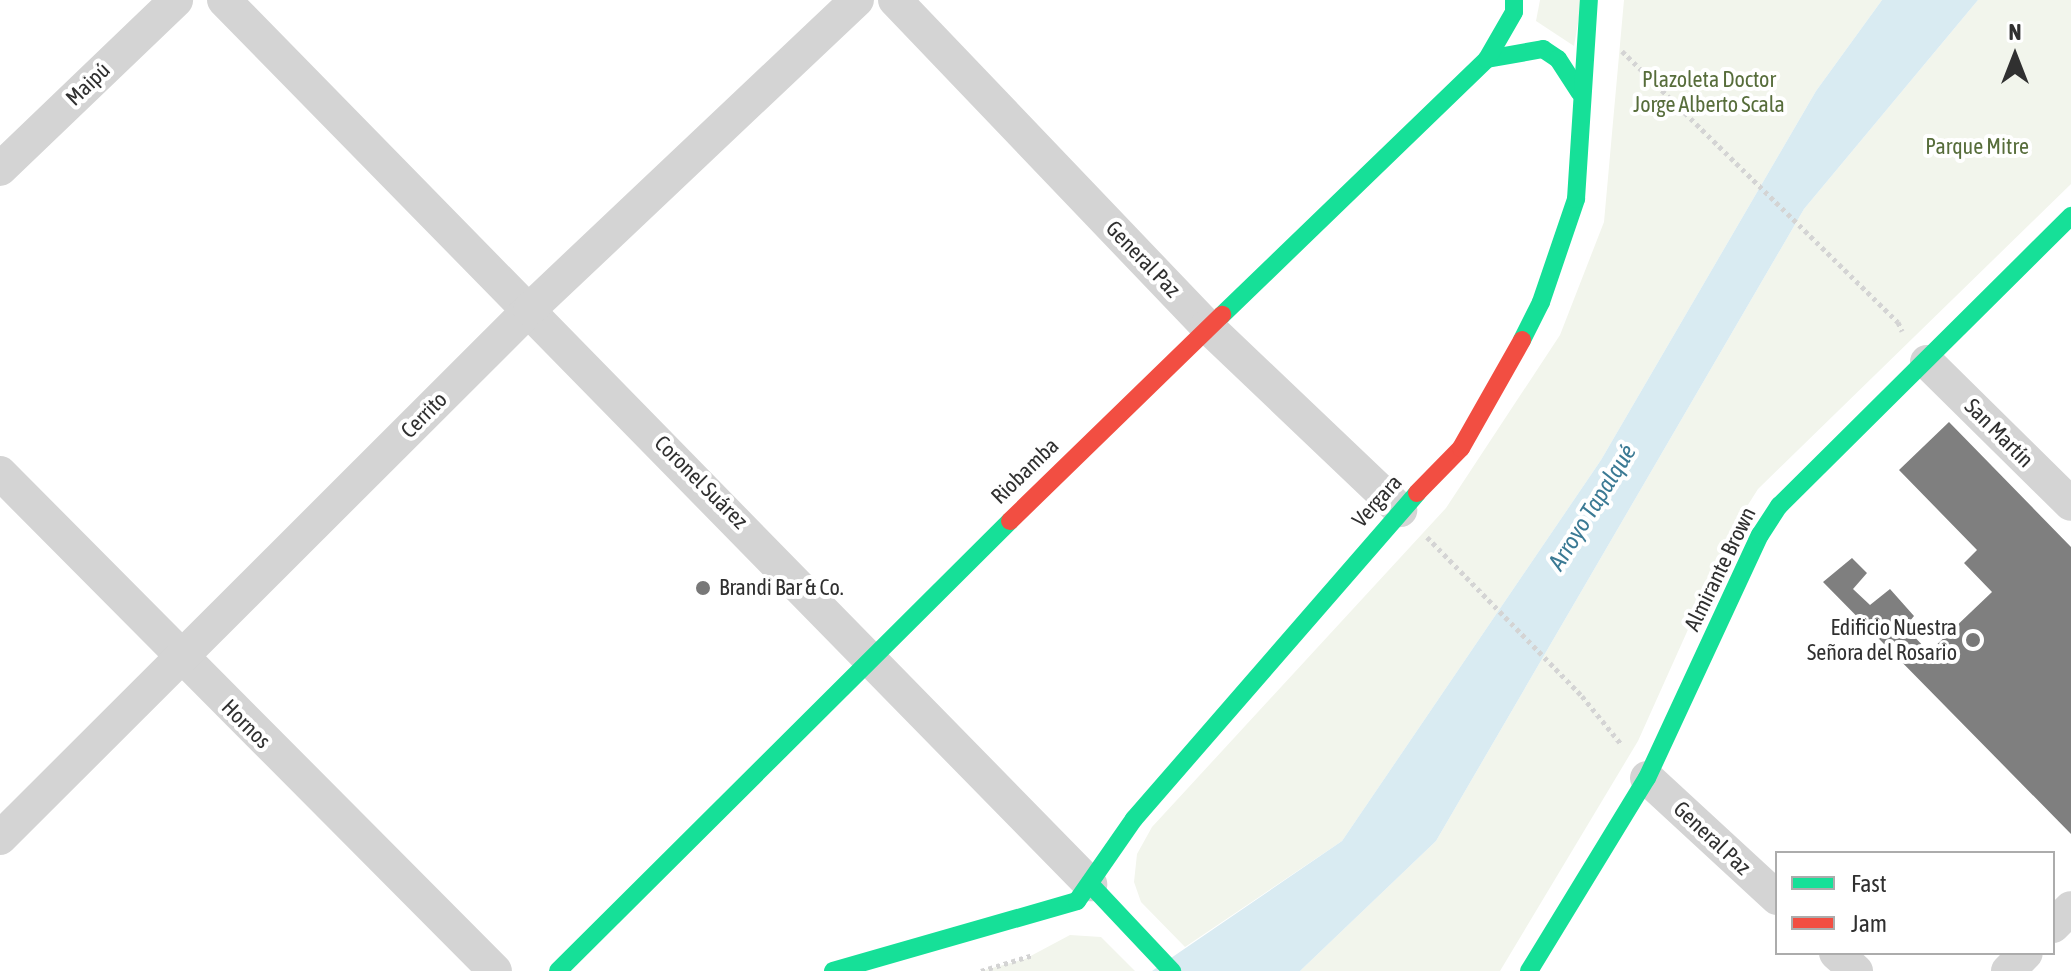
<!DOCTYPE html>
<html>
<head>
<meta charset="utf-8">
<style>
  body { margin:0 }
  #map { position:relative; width:2071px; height:971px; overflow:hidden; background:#fff; font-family:"Asap Condensed",sans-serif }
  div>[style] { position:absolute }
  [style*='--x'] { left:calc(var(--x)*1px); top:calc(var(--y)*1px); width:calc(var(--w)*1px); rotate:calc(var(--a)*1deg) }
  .green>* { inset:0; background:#f2f5ec }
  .water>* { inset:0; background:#d9ebf2 }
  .building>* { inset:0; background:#7f7f7f }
  .path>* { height:5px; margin-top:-2.5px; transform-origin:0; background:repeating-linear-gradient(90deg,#d4d4d4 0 4px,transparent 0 8px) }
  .street>* { height:34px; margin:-17px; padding:0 17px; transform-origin:17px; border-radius:17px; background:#d4d4d4 }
  .fast>* { height:18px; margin:-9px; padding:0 9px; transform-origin:9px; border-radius:9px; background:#16e098 }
  .jam>* { height:18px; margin:-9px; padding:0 9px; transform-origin:9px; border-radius:9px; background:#f24e42 }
  .dots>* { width:22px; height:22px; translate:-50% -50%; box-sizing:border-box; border:4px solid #fff; border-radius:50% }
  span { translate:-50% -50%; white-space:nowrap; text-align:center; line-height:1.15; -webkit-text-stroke:8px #fff; paint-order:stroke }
  .park-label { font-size:22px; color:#576d3b }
  .street-label { font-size:22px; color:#303030 }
  .poi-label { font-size:22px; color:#303030 }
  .left { translate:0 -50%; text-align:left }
  .right { translate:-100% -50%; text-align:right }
  .water-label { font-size:24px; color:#3b7a94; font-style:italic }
  .legend { position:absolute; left:1775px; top:851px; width:280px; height:104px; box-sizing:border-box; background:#fff; border:2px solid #acacac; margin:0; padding:10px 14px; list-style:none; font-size:24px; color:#303030 }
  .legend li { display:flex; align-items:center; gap:16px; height:40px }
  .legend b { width:40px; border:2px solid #acacac }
  .north { position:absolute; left:1975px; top:16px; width:80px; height:80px; -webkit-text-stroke:6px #fff; paint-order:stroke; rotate:0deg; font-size:22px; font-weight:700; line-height:32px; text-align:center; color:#303030 }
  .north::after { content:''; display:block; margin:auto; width:28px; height:36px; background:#303030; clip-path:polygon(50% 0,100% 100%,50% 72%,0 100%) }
</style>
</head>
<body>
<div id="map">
  <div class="green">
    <i style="clip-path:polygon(1540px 0,1582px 0,1574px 46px,1536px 21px)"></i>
    <i style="clip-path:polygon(1624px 0,1882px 0,1816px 91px,1601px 460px,1342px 841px,1185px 947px,1141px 902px,1134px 882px,1137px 854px,1152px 827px,1446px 508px,1560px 335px,1604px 222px)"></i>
    <i style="clip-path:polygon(1978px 0,2071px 0,2071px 184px,1758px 489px,1734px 527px,1638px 741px,1500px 971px,1300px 971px,1436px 841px,1804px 209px)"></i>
    <i style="clip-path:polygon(1070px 935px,1101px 937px,1135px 971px,981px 971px,1025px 959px)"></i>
  </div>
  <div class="water">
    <i style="clip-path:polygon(1882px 0,1978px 0,1804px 209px,1436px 841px,1300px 971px,1152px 971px,1342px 841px,1601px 460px,1816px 91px)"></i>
  </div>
  <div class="building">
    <i style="clip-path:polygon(1949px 422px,2071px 547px,2071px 834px,1823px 582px,1852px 558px,1867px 573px,1853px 589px,1870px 605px,1890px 589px,1914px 616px,1905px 627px,1929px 652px,1992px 592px,1964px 563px,1977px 550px,1899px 470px)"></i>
  </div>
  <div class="path">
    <i style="--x:1622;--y:51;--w:387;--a:44.5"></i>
    <i style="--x:1898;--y:322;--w:10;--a:66"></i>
    <i style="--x:1427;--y:537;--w:222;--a:45.7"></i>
    <i style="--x:1582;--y:696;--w:63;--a:50.8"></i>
    <i style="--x:981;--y:971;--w:54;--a:-17.1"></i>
  </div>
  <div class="street">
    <i style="--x:224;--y:0;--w:1238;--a:45.59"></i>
    <i style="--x:895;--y:0;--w:451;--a:46.3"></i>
    <i style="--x:1207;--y:326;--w:267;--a:43.6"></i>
    <i style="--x:0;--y:169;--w:244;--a:-43.8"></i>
    <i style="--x:1927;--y:362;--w:202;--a:44.6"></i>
    <i style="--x:0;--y:473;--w:702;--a:45.17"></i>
    <i style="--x:1647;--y:778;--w:177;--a:42.7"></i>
    <i style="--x:0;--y:838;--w:749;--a:-44.95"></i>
    <i style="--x:530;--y:309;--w:450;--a:-43.4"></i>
    <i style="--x:2053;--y:926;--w:25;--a:-45"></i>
    <i style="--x:1836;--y:953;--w:27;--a:42"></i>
    <i style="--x:2008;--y:971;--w:25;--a:-45"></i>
  </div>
  <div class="fast">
    <i style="--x:1487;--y:59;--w:57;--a:-10.1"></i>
    <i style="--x:1543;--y:49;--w:18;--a:34"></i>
    <i style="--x:1558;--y:59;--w:40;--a:57.1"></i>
    <i style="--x:1222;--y:315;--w:368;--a:-44"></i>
    <i style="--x:1487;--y:59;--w:54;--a:-60.1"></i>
    <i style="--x:1514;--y:12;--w:12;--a:-90"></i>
    <i style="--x:1522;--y:340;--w:42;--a:-63.4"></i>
    <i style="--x:1541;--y:302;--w:109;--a:-71.2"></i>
    <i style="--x:1576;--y:199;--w:199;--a:-86.3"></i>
    <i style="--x:1090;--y:884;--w:120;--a:46.7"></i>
    <i style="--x:558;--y:971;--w:638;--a:-44.87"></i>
    <i style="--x:833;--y:971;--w:254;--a:-16"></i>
    <i style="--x:1077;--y:901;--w:100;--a:-55.2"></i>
    <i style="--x:1134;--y:819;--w:432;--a:-49"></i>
    <i style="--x:1529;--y:971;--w:226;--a:-58.6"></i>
    <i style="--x:1647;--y:778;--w:268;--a:-65.1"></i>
    <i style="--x:1760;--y:535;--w:35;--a:-57"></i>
    <i style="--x:1779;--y:506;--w:412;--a:-44.8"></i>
  </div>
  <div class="jam">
    <i style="--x:1417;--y:493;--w:63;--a:-45.6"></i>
    <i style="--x:1461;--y:448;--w:124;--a:-60.5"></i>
    <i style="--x:1010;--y:521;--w:296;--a:-44.2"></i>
  </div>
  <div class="dots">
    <i style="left:703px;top:588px;background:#787878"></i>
    <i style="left:1973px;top:640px;background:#787878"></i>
  </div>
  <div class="park-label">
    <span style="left:1709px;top:92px">Plazoleta Doctor<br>Jorge Alberto Scala</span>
    <span style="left:1977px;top:147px">Parque Mitre</span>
  </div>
  <div class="street-label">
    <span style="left:88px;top:84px;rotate:-44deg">Maipú</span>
    <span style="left:1143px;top:259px;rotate:46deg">General Paz</span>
    <span style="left:424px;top:415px;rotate:-45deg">Cerrito</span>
    <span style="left:1999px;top:433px;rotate:45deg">San Martín</span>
    <span style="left:1025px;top:471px;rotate:-44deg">Riobamba</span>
    <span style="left:701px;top:482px;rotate:45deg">Coronel Suárez</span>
    <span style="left:1377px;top:501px;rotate:-48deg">Vergara</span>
    <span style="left:1720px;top:569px;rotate:-64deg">Almirante Brown</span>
    <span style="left:246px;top:724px;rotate:45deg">Hornos</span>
    <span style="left:1712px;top:838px;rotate:43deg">General Paz</span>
  </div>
  <div class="poi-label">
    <span class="left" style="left:719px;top:588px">Brandi Bar &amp; Co.</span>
    <span class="right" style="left:1957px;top:640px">Edificio Nuestra<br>Señora del Rosario</span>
  </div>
  <div class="water-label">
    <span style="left:1592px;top:507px;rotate:-58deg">Arroyo Tapalqué</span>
  </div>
  <ul class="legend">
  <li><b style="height:10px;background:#16e098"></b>Fast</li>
  <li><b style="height:10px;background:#f24e42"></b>Jam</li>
  </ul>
  <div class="north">N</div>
</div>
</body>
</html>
